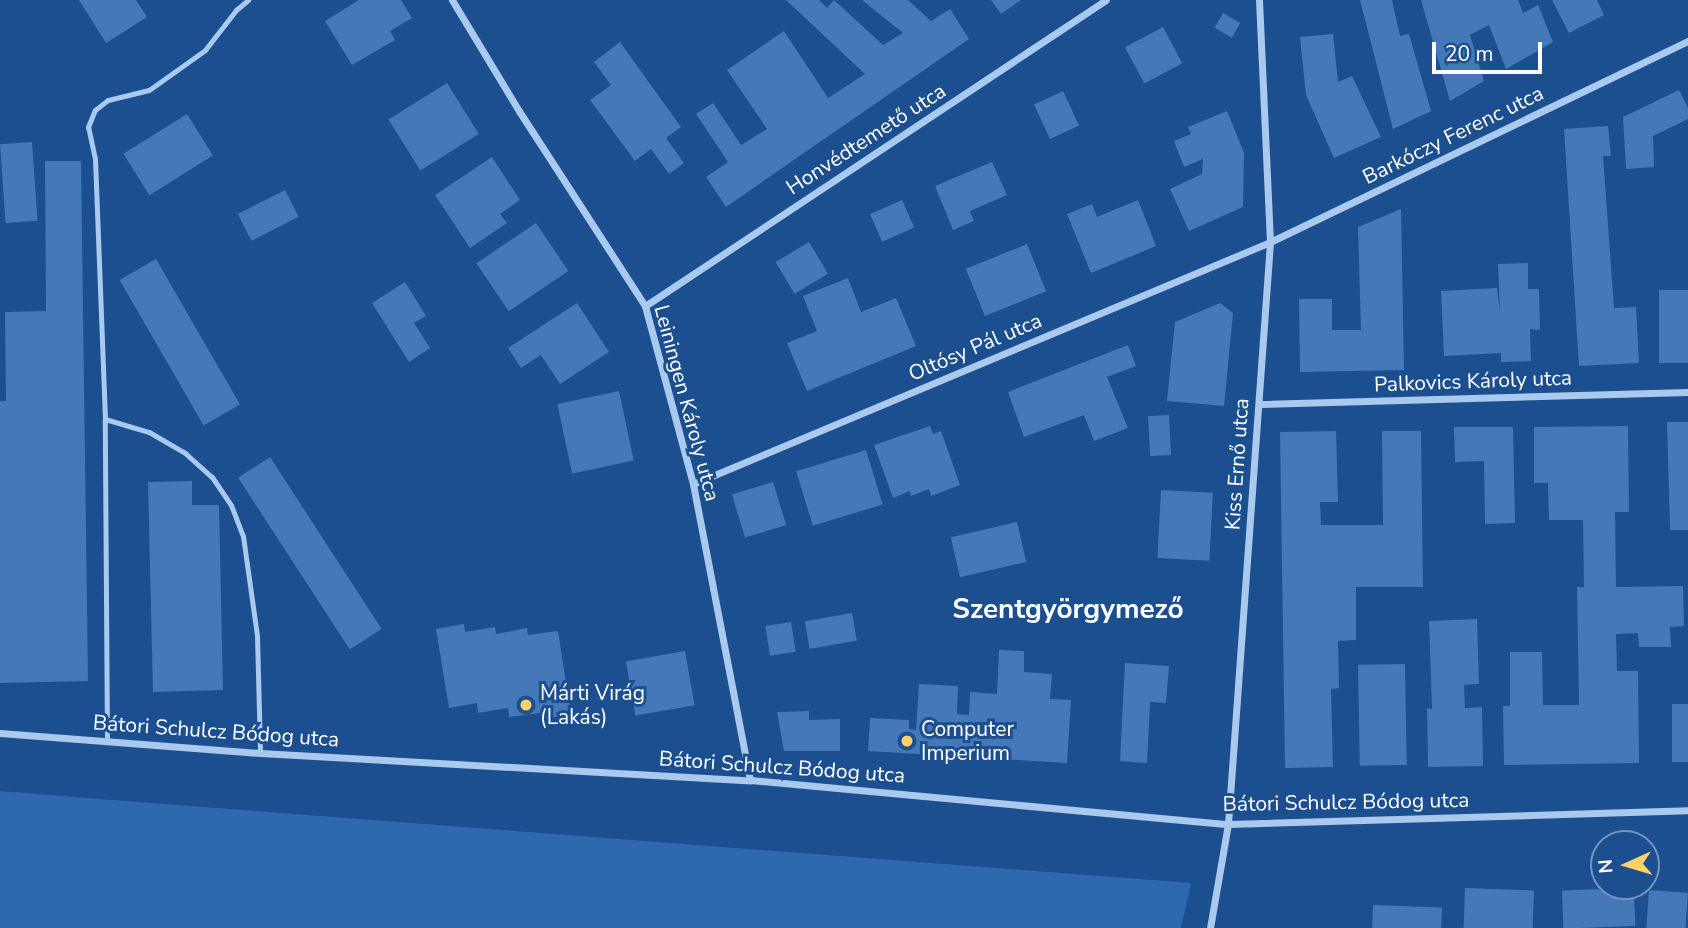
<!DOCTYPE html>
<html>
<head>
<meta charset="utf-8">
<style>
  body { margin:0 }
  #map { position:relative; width:1688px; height:928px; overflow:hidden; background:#1b4f8f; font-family:"Nunito Sans",sans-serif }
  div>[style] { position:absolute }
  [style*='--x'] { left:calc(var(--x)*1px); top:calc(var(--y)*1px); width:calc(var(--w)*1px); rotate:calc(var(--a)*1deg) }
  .green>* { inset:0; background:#2e69ad }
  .building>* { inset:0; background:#4478b7; transform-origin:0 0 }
  .lane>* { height:5px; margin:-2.5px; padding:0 2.5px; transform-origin:2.5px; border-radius:2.5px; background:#a9c9ee }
  .street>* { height:7px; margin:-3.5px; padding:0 3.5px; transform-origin:3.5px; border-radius:3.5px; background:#a9c9ee }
  .dots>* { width:19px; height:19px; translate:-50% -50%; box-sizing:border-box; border:4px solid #1b4f8f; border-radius:50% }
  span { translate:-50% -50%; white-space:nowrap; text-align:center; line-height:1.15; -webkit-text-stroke:6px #1b4f8f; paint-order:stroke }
  .street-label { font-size:21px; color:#fff }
  .poi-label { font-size:21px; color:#fff }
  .left { translate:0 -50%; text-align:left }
  .district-label { font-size:28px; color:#fff; font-weight:700 }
  .north { position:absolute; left:1590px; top:830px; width:70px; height:70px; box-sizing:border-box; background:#1b4f8f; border:2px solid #7695bc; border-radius:50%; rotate:266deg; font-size:19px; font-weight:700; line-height:28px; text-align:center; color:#fff }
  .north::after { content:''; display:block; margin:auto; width:24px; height:32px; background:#ffd166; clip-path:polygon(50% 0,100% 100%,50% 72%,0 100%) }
  .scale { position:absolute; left:1432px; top:42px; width:110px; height:32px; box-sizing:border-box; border:4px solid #fff; border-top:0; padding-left:9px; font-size:21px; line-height:24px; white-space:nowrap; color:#fff; -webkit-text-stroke:5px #1b4f8f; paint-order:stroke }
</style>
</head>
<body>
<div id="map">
  <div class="green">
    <i style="clip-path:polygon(0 791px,86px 798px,1191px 883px,1181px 928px,0 928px)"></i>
  </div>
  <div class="building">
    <i style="clip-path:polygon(79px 0,136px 0,147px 17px,106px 43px)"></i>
    <i style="clip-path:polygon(359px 0,401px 0,412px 18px,390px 31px,395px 40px,352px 65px,325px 21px)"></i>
    <i style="clip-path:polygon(786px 0,819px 0,827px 8px,834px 0,883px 45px,903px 33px,862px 0,908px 0,931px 21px,950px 9px,969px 39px,726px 207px,706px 177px,728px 162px,696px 114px,713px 103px,741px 145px,767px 129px,727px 70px,784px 31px,828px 98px,865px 74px)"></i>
    <i style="clip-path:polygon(991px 0,1021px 0,1001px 14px)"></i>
    <i style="clip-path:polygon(1360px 0,1392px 0,1400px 36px,1409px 34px,1431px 111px,1393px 129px)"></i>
    <i style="clip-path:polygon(1421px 0,1518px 0,1523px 13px,1538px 5px,1553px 42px,1506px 69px,1489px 25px,1470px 35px,1484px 81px,1450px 101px)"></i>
    <i style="clip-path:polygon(1552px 0,1597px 0,1604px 15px,1569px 33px)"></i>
    <i style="left:1223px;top:13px;width:20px;height:17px;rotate:30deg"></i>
    <i style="left:1163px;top:27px;width:41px;height:43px;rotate:62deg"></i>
    <i style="clip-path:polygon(1333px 34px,1338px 82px,1352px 76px,1381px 137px,1334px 158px,1306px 95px,1300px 37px)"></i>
    <i style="clip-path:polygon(620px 42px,681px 127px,666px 138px,684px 163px,669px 174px,651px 149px,635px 161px,590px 100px,611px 85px,594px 62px)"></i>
    <i style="left:447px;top:83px;width:60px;height:69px;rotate:58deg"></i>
    <i style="clip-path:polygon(1679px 90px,1688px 108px,1688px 119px,1653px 136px,1654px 167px,1626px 169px,1623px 117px)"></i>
    <i style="left:1063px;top:91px;width:38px;height:32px;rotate:65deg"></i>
    <i style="clip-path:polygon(1227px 111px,1244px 153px,1243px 207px,1189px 231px,1170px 189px,1202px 174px,1203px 159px,1184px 167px,1174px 141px,1191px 134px,1188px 127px)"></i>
    <i style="left:187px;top:114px;width:49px;height:75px;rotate:58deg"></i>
    <i style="clip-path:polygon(1608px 126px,1611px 156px,1603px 156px,1614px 308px,1636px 307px,1639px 363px,1579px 366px,1564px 129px)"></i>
    <i style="left:32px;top:142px;width:79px;height:32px;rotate:86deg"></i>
    <i style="clip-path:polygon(492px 157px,520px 200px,500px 214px,507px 223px,470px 248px,435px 195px)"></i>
    <i style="clip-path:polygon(45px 161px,81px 161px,88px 681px,0 683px,0 401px,6px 401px,5px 312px,46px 311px)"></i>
    <i style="clip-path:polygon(992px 162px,1007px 195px,970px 211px,974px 221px,953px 230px,935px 186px)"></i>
    <i style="left:285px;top:190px;width:30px;height:53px;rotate:63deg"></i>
    <i style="left:902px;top:200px;width:30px;height:35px;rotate:66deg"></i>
    <i style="clip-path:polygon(1138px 200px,1156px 246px,1091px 273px,1067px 214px,1092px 204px,1097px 217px)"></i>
    <i style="clip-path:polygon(1401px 209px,1404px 370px,1300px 372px,1299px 299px,1332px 299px,1332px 330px,1361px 330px,1358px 227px)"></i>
    <i style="left:536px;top:223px;width:58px;height:72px;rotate:56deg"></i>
    <i style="left:809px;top:242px;width:37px;height:39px;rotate:59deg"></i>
    <i style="left:1027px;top:244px;width:51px;height:66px;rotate:68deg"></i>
    <i style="left:156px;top:259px;width:168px;height:42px;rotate:60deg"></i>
    <i style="clip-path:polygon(1528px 263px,1528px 289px,1539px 289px,1540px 330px,1530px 329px,1531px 361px,1501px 362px,1501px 353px,1444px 356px,1441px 291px,1497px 288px,1500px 313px,1498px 264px)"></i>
    <i style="clip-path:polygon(848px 278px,861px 312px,896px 298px,916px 346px,807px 391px,787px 343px,817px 331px,803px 296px)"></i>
    <i style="clip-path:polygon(405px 282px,426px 316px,414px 323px,430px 348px,409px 362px,372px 303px)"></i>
    <i style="left:1688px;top:290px;width:73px;height:29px;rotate:90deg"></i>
    <i style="clip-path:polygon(577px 303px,609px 352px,560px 384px,541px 355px,521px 368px,508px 348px)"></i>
    <i style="clip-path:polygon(1220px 303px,1233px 313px,1224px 406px,1167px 401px,1175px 322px)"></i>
    <i style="clip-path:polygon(1128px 345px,1136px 366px,1107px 377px,1128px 428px,1094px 441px,1084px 415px,1024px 437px,1008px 392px)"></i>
    <i style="left:619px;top:391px;width:71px;height:63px;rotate:78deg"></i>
    <i style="left:1169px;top:415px;width:40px;height:21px;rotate:87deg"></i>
    <i style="clip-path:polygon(1667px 422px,1688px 422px,1688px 530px,1670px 530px)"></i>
    <i style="clip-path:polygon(930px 426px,933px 434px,941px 431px,960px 485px,931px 496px,929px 489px,911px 496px,910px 491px,893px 498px,874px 445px)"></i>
    <i style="clip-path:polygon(1628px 426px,1629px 512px,1615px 512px,1616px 587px,1683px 586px,1684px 626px,1670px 627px,1671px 647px,1639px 647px,1638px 633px,1616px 634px,1617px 671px,1638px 671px,1639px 763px,1504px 765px,1503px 706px,1510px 706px,1510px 652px,1542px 652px,1543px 705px,1579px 705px,1577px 587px,1584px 587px,1583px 520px,1549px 520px,1548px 483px,1534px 483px,1534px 427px)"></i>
    <i style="clip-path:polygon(1454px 427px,1513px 427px,1515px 523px,1485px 524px,1484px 461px,1455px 462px)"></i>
    <i style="clip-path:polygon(1336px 431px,1338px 502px,1320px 502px,1321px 525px,1383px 525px,1382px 431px,1421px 431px,1423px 587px,1356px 587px,1356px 640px,1338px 641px,1339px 688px,1331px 689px,1333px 767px,1285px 768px,1280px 432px)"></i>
    <i style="left:866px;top:450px;width:57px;height:73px;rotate:73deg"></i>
    <i style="left:270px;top:457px;width:205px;height:38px;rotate:57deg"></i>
    <i style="clip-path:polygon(192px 481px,192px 505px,219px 505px,223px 690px,153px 692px,148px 482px)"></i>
    <i style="left:773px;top:482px;width:45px;height:43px;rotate:73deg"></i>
    <i style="left:1161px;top:490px;width:52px;height:68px;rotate:3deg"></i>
    <i style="left:1017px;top:522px;width:41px;height:68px;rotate:77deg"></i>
    <i style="left:852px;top:613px;width:28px;height:48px;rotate:80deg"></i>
    <i style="clip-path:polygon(1477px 619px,1479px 684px,1464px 685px,1465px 708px,1482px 707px,1483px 766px,1428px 767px,1427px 708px,1432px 709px,1429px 621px)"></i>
    <i style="left:791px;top:622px;width:30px;height:26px;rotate:81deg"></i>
    <i style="clip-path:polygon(464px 624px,465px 632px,495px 627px,496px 634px,527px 628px,528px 635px,558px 631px,571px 715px,541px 719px,540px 713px,509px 717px,508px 708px,478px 713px,477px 703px,449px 708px,436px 629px)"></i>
    <i style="clip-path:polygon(999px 650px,1024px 651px,1024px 672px,1052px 674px,1050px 699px,1071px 700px,1067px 763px,868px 751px,870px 718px,909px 720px,909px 729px,916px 730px,919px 684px,958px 686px,957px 714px,969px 715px,970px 692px,997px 694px)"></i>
    <i style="left:685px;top:651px;width:55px;height:60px;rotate:80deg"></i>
    <i style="clip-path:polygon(1125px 663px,1169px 666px,1166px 703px,1150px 702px,1147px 763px,1120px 761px)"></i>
    <i style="left:1405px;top:664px;width:101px;height:47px;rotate:89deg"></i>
    <i style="left:1672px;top:704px;width:16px;height:58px"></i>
    <i style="clip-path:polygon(809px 711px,809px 720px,840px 719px,840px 751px,784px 751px,777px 712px)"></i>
    <i style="left:1465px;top:888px;width:69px;height:40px;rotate:2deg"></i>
    <i style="left:1634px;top:888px;width:38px;height:72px;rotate:88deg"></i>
    <i style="left:1649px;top:890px;width:39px;height:38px;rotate:4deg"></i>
    <i style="left:1373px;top:905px;width:69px;height:23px;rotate:2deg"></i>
  </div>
  <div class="lane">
    <i style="--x:105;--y:419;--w:46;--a:16.5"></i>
    <i style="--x:149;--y:432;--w:42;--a:30.3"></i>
    <i style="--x:185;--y:453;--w:36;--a:42"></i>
    <i style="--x:212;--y:477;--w:34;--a:56"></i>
    <i style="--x:231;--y:505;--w:33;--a:69"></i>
    <i style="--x:243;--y:536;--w:101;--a:82"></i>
    <i style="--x:257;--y:636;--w:117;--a:88.5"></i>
    <i style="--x:107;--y:741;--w:322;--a:-90.4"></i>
    <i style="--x:105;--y:419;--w:260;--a:-92.2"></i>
    <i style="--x:95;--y:159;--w:33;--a:-102"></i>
    <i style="--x:88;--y:127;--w:18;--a:-68"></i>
    <i style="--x:95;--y:110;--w:16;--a:-38"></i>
    <i style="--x:108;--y:100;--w:42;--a:-13.7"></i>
    <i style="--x:149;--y:90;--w:69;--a:-35.5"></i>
    <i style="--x:205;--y:50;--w:51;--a:-52.2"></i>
    <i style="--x:236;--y:10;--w:16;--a:-40"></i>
  </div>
  <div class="street">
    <i style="--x:452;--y:0;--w:130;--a:58.9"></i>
    <i style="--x:519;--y:111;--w:232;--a:57.1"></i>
    <i style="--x:645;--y:306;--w:184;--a:74.9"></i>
    <i style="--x:693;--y:484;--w:301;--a:79.1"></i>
    <i style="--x:645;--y:306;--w:553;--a:-33.58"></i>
    <i style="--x:1259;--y:404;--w:429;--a:-1.6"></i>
    <i style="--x:693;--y:484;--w:626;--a:-22.75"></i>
    <i style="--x:1270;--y:242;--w:464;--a:-25.7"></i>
    <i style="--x:0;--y:733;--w:261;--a:4.4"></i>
    <i style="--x:260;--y:753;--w:491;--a:3.2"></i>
    <i style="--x:750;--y:780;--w:480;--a:5.3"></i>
    <i style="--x:1228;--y:824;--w:460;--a:-1.7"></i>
    <i style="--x:1210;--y:928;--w:106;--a:-80.2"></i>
    <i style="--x:1228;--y:824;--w:584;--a:-85.87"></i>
    <i style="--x:1270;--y:242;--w:242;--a:-92.6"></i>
  </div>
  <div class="dots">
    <i style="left:526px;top:705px;background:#ffd166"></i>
    <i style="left:907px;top:741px;background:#ffd166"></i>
  </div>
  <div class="street-label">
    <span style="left:1453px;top:135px;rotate:-26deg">Barkóczy Ferenc utca</span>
    <span style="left:866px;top:139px;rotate:-33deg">Honvédtemető utca</span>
    <span style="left:975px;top:347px;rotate:-23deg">Oltósy Pál utca</span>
    <span style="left:1473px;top:381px;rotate:-2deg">Palkovics Károly utca</span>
    <span style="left:687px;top:403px;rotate:75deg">Leiningen Károly utca</span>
    <span style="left:1237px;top:464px;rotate:-86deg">Kiss Ernő utca</span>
    <span style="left:216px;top:731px;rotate:4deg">Bátori Schulcz Bódog utca</span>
    <span style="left:782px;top:767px;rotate:4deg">Bátori Schulcz Bódog utca</span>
    <span style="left:1346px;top:802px;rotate:-1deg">Bátori Schulcz Bódog utca</span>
  </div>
  <div class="poi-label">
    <span class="left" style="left:540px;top:705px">Márti Virág<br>(Lakás)</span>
    <span class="left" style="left:921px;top:741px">Computer<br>Imperium</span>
  </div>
  <div class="district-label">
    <span style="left:1068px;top:609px">Szentgyörgymező</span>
  </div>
  <div class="north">N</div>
  <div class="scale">20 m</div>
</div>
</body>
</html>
